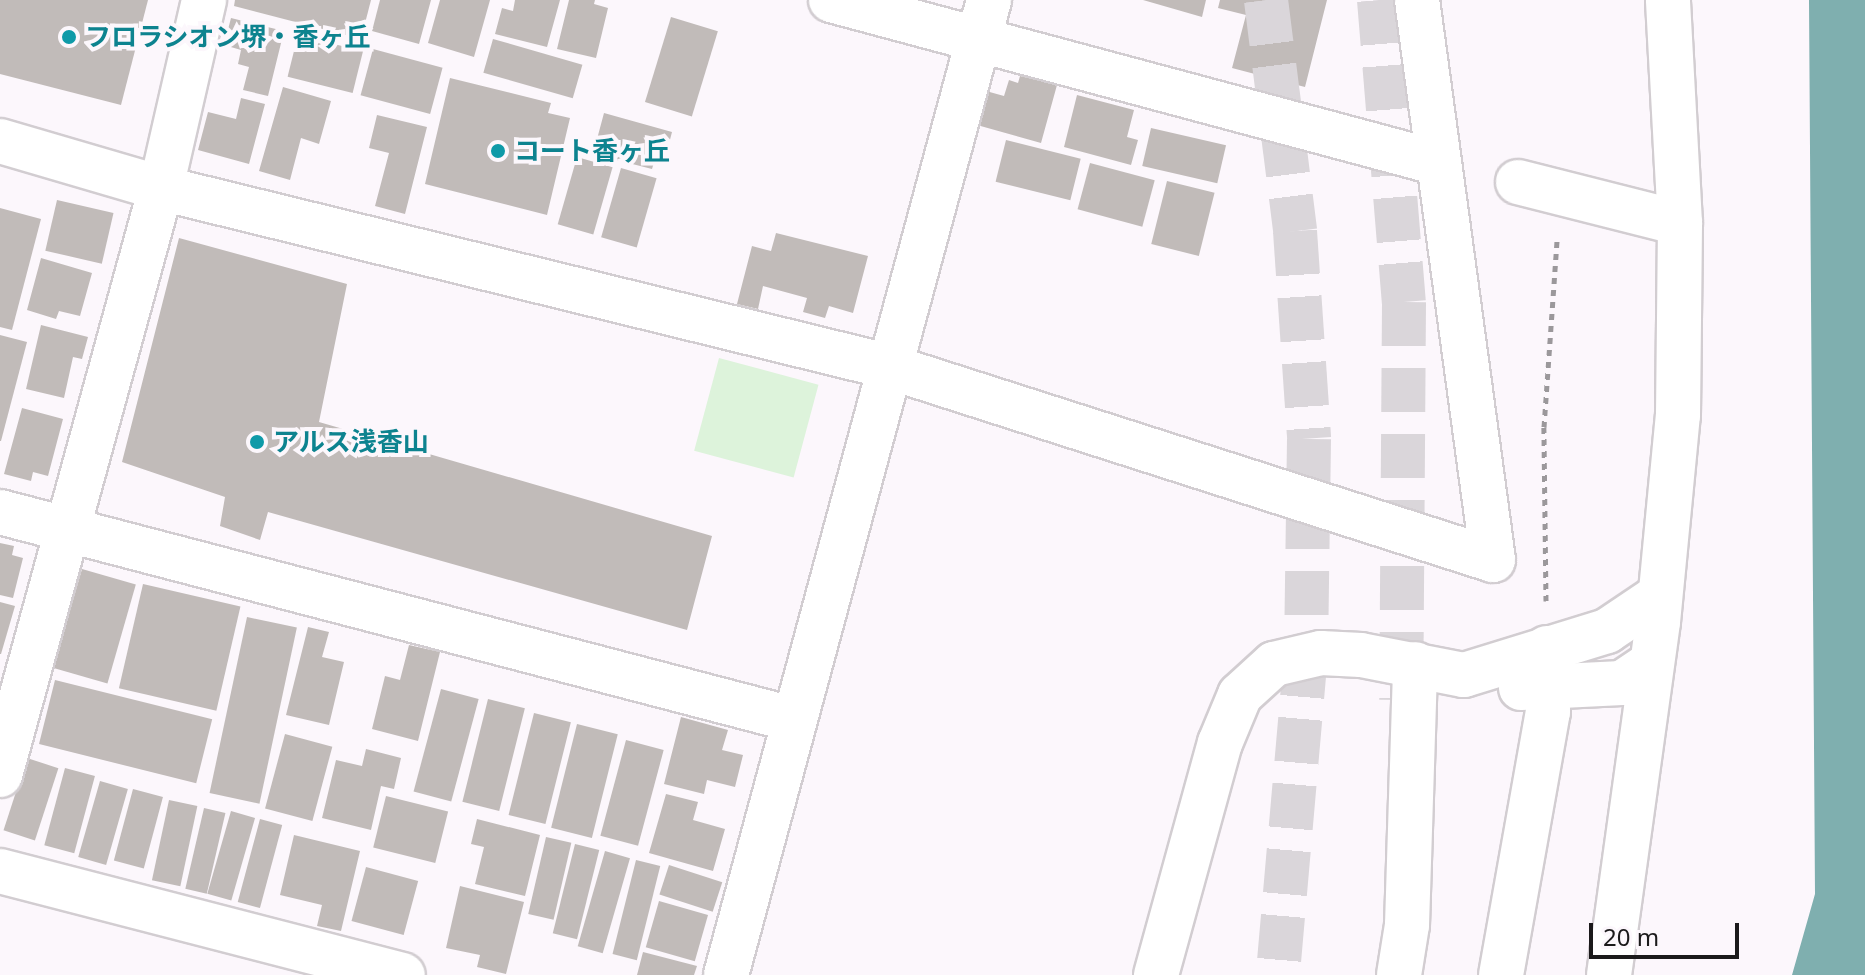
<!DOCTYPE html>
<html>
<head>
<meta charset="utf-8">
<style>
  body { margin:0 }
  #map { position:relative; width:1865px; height:975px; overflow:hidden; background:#fcf7fc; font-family:"Noto Sans","Noto Sans JP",sans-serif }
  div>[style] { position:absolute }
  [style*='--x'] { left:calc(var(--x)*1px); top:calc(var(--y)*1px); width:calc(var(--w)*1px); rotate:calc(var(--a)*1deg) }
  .green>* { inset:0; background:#ddf3db; transform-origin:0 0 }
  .water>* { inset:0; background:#7fafaf }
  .building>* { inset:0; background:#c1bbb9; transform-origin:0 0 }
  .highway-tunnel>* { height:44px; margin-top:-22px; transform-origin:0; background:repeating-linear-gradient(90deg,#dad6da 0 44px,transparent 0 66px) }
  .path>* { height:5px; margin-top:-2.5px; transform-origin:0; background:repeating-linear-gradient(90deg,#9b989b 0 6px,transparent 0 12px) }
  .roads { filter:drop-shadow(2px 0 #d2cdd1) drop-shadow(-2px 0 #d2cdd1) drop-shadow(0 2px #d2cdd1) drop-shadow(0 -2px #d2cdd1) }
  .minor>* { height:44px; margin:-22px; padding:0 22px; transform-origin:22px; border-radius:22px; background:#fff }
  .dots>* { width:22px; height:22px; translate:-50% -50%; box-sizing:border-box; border:4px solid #fcf7fc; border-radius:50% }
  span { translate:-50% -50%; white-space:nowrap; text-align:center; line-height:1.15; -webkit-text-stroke:8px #fcf7fc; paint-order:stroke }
  .culture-label { font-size:26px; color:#0d838f; font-weight:700 }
  .left { translate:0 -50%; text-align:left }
  .scale { position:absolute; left:1589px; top:923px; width:150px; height:36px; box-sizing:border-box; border:4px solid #1b1a1b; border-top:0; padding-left:10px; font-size:24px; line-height:28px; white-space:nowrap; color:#1b1a1b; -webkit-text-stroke:6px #fcf7fc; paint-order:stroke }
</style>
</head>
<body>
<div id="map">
  <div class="green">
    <i style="left:719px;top:358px;width:103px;height:96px;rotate:15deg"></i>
  </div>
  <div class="water">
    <i style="clip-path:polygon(1809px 0,1865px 0,1865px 975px,1792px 975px,1815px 894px)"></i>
  </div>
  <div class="building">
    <i style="clip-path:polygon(0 0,148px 0,121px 105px,0 74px)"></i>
    <i style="clip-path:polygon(235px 0,371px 0,361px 39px,234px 6px)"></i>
    <i style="clip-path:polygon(380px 0,431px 0,419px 44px,372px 31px)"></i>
    <i style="clip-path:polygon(440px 0,490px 0,474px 57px,428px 43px)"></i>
    <i style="clip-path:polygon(515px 0,560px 0,547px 47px,495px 34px,502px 8px,513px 11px)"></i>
    <i style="clip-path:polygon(569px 0,595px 0,594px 4px,608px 8px,596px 58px,557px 49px)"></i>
    <i style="clip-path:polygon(1143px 0,1206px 0,1202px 17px)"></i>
    <i style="clip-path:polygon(1220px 0,1327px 0,1305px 87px,1232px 68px,1246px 15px,1218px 8px)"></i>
    <i style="left:671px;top:17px;width:49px;height:89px;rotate:17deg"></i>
    <i style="clip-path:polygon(231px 18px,284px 31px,268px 96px,243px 90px,249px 67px,238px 64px,241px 50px,224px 45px)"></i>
    <i style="left:298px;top:35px;width:67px;height:43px;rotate:14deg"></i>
    <i style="left:493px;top:39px;width:93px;height:35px;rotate:16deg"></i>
    <i style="left:373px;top:49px;width:72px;height:48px;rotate:15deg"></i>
    <i style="clip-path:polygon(1020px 76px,1057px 85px,1041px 143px,977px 125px,986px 91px,1004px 96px,1009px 80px,1018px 83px)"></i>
    <i style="clip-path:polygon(450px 78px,551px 103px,548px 113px,570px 118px,547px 215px,425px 184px)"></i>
    <i style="clip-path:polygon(283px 87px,331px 101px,319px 144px,301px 138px,290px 180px,259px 171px)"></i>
    <i style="clip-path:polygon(1077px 95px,1134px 110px,1127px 137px,1138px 140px,1131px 165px,1064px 147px)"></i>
    <i style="clip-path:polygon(241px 98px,265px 104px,249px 164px,198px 150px,208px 112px,236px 119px)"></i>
    <i style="clip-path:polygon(604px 113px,672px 132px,665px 159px,656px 156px,652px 169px,593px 154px)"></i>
    <i style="clip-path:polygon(377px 115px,427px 127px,405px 214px,375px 206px,389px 153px,369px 148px)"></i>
    <i style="left:1151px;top:128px;width:77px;height:39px;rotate:13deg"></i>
    <i style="left:1006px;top:140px;width:77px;height:43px;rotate:14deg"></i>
    <i style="left:577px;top:157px;width:37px;height:70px;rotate:16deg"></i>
    <i style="left:1090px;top:163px;width:67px;height:48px;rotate:15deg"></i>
    <i style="left:621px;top:168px;width:37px;height:72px;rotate:16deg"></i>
    <i style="left:1167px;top:181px;width:49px;height:65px;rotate:14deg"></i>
    <i style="left:57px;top:200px;width:58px;height:52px;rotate:13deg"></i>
    <i style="clip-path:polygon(0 208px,41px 219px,12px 330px,0 327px)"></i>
    <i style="clip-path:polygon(776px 233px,868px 256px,853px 313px,829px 306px,825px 318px,803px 312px,807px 298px,763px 286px,758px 309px,737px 304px,752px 246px,771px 251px)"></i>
    <i style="clip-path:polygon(179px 238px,347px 284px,319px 422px,712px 536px,687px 630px,268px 512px,260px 540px,220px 526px,225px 497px,122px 462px)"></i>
    <i style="clip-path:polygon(41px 258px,92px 273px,80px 316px,59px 311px,56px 319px,27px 310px)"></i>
    <i style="clip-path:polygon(41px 325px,88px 337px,82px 359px,73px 357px,64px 398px,26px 389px)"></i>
    <i style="clip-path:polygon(0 335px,27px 342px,1px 441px,0 441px)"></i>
    <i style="clip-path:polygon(22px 408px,63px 419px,48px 476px,33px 472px,31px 481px,4px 474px)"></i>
    <i style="clip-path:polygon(0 543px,14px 546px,12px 555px,23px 558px,13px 598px,0 595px)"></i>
    <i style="left:82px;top:569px;width:56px;height:103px;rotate:16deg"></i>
    <i style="left:143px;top:584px;width:100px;height:107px;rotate:13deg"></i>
    <i style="clip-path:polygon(0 602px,15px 606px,1px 654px,0 654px)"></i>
    <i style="left:247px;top:617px;width:51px;height:180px;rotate:12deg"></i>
    <i style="clip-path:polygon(308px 627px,329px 632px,322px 657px,344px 662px,329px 725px,286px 715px)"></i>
    <i style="clip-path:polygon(409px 645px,440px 652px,418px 741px,372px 729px,385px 676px,400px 680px)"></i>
    <i style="left:55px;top:680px;width:162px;height:66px;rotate:14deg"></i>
    <i style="left:441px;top:689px;width:39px;height:106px;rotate:15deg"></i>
    <i style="left:488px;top:699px;width:38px;height:106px;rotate:14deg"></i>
    <i style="left:534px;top:713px;width:38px;height:105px;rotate:14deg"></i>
    <i style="clip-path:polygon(681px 717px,728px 730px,722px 750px,743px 755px,735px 787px,707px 780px,704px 794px,664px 784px)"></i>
    <i style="left:577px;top:724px;width:42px;height:107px;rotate:14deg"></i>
    <i style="left:285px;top:734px;width:49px;height:77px;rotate:15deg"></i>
    <i style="left:626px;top:740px;width:39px;height:99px;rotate:15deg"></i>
    <i style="clip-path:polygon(366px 749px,401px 758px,394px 789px,381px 786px,371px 830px,322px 818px,336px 760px,362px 766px)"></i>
    <i style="left:27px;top:758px;width:33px;height:76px;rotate:18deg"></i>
    <i style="left:65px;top:768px;width:31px;height:80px;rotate:15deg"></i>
    <i style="left:100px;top:781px;width:29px;height:79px;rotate:16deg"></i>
    <i style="left:133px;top:789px;width:31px;height:74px;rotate:15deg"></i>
    <i style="clip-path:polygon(666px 794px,698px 802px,693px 820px,725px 829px,713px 871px,649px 853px)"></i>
    <i style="left:386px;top:796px;width:64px;height:53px;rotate:14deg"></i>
    <i style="left:169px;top:800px;width:29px;height:82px;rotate:12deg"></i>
    <i style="left:204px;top:808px;width:22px;height:83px;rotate:13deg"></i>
    <i style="left:231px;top:811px;width:25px;height:86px;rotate:16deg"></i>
    <i style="left:260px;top:819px;width:23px;height:86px;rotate:15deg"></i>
    <i style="clip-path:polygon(477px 819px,540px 835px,525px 896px,475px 884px,484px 847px,471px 844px)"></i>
    <i style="clip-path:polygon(294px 835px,360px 851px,341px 931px,317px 926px,322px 905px,280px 895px)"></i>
    <i style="left:546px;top:837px;width:26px;height:79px;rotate:13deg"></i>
    <i style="left:575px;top:844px;width:25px;height:92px;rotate:14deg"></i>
    <i style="left:605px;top:851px;width:26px;height:99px;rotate:16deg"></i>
    <i style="left:636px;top:860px;width:25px;height:97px;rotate:14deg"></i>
    <i style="left:669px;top:865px;width:56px;height:31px;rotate:18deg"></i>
    <i style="left:366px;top:867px;width:54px;height:56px;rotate:15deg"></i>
    <i style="clip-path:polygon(460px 886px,524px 902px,506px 974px,477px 967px,480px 955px,446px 948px)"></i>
    <i style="left:659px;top:901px;width:51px;height:48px;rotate:16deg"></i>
    <i style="clip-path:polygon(643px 952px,697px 966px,694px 975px,637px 975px)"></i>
  </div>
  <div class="highway-tunnel">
    <i style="--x:1266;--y:0;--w:233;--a:82.8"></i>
    <i style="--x:1295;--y:231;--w:208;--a:86.1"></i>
    <i style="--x:1309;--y:439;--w:214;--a:90.8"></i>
    <i style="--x:1306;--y:653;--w:323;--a:95"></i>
    <i style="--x:1379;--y:0;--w:303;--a:85.3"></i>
    <i style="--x:1404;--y:302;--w:398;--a:90.4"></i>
  </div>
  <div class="path">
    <i style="--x:1546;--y:601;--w:174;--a:-90.7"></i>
    <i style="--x:1544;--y:427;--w:188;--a:-86"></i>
  </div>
  <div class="roads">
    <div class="minor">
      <i style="--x:831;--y:0;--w:629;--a:15.01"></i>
      <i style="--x:0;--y:141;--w:168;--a:16.3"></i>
      <i style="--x:161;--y:188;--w:748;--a:13.78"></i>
      <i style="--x:887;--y:366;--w:636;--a:17.75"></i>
      <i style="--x:1493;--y:560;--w:565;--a:-97.73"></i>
      <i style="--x:1518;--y:182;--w:167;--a:14.2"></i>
      <i style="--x:0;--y:512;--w:819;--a:14.65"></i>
      <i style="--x:1521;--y:688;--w:101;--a:-2.8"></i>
      <i style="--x:1622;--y:683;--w:36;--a:-34"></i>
      <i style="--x:0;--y:775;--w:609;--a:-74.66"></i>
      <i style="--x:161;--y:188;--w:193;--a:-77.1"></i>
      <i style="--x:0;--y:871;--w:416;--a:14.5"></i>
      <i style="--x:726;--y:975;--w:1010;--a:-74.9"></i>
      <i style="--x:1156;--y:975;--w:241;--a:-74.6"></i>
      <i style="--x:1220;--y:743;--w:52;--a:-67.4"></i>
      <i style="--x:1240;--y:695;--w:46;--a:-42.4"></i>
      <i style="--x:1274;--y:664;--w:48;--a:-13.2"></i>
      <i style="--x:1321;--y:653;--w:40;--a:2.9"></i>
      <i style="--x:1361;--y:655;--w:105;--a:11"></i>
      <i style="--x:1464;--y:675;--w:150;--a:-17.1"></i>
      <i style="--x:1607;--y:631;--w:63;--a:-33.9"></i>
      <i style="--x:1399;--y:975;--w:51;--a:-80.9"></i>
      <i style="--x:1407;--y:925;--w:261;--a:-88.2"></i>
      <i style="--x:1501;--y:975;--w:267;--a:-79.9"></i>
      <i style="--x:1548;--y:712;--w:64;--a:-90.9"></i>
      <i style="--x:1609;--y:975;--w:356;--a:-82.1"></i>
      <i style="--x:1658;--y:622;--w:208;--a:-84.5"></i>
      <i style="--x:1678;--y:415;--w:192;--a:-89.4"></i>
      <i style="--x:1680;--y:223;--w:223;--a:-93.1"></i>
    </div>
  </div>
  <div class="dots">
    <i style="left:69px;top:37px;background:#0f9aa8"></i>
    <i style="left:498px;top:151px;background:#0f9aa8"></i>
    <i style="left:257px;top:442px;background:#0f9aa8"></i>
  </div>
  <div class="culture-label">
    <span class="left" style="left:85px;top:37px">フロラシオン堺・香ヶ丘</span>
    <span class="left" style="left:514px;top:151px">コート香ヶ丘</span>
    <span class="left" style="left:273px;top:442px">アルス浅香山</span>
  </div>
  <div class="scale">20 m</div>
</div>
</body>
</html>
